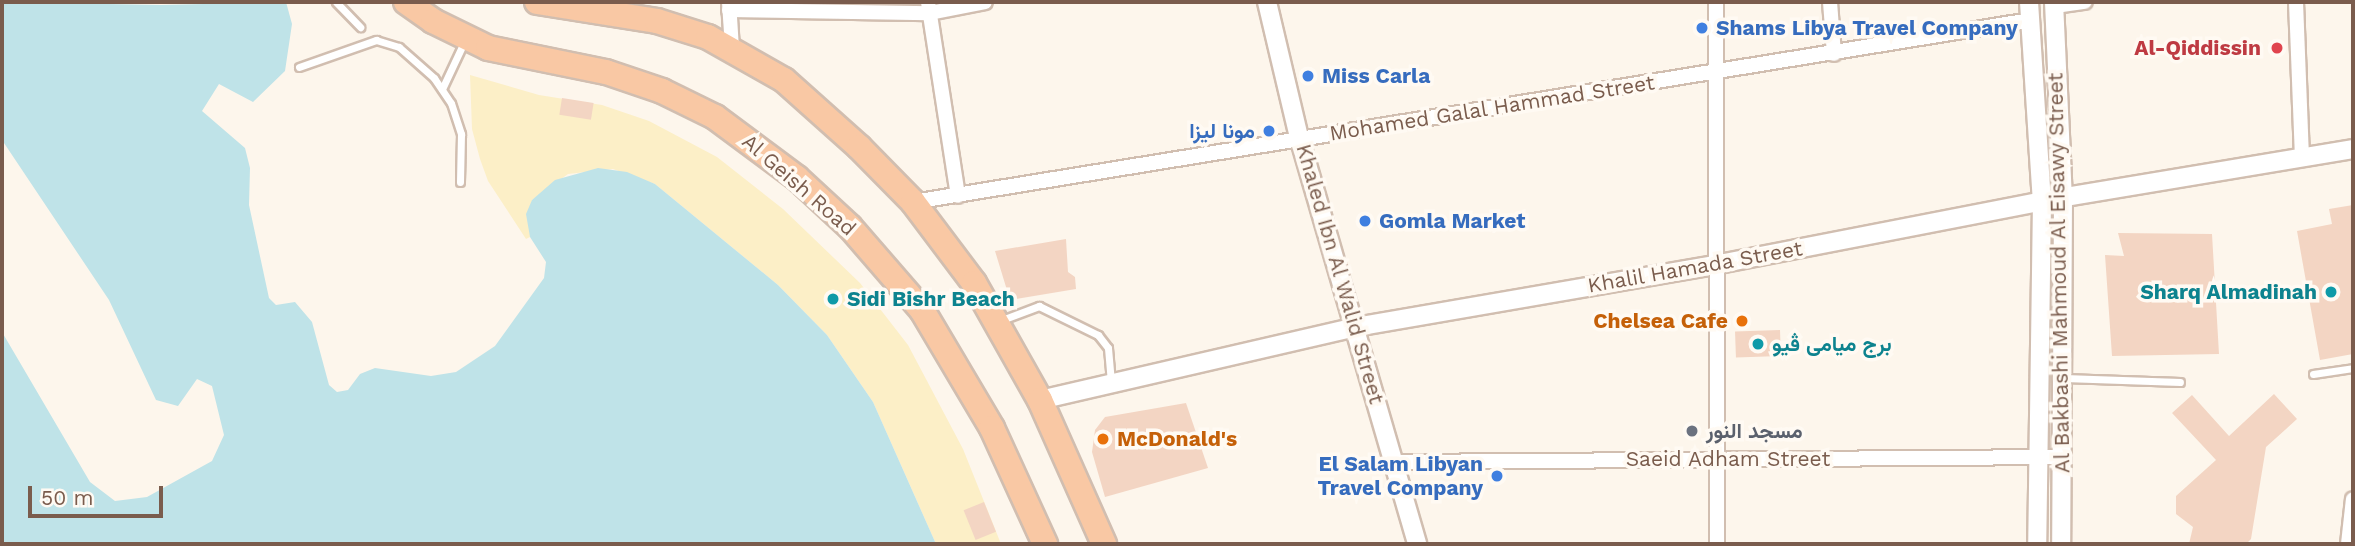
<!DOCTYPE html>
<html>
<head>
<meta charset="utf-8">
<style>
  body { margin:0 }
  #map { position:relative; width:2355px; height:546px; overflow:hidden; background:#fdf6ec; font-family:"Work Sans",Vazirmatn,sans-serif }
  div>[style] { position:absolute }
  [style*='--x'] { left:calc(var(--x)*1px); top:calc(var(--y)*1px); width:calc(var(--w)*1px); rotate:calc(var(--a)*1deg) }
  .sand>* { inset:0; background:#fcefc7 }
  .water>* { inset:0; background:#bfe3e8 }
  .pier>* { inset:0; background:#fdf6ec }
  .building>* { inset:0; background:#f3d5c3; transform-origin:0 0 }
  .roads { filter:drop-shadow(2px 0 #d1beb0) drop-shadow(-2px 0 #d1beb0) drop-shadow(0 2px #d1beb0) drop-shadow(0 -2px #d1beb0) }
  .service>* { height:7px; margin:-3.5px; padding:0 3.5px; transform-origin:3.5px; border-radius:3.5px; background:#fff }
  .minor>* { height:14px; margin:-7px; padding:0 7px; transform-origin:7px; border-radius:7px; background:#fff }
  .tertiary>* { height:18px; margin:-9px; padding:0 9px; transform-origin:9px; border-radius:9px; background:#fff }
  .trunk>* { height:24px; margin:-12px; padding:0 12px; transform-origin:12px; border-radius:12px; background:#f9c8a4 }
  .dots>* { width:19px; height:19px; translate:-50% -50%; box-sizing:border-box; border:4px solid #fffaf3; border-radius:50% }
  span { translate:-50% -50%; white-space:nowrap; text-align:center; line-height:1.15; -webkit-text-stroke:7px #fffaf3; paint-order:stroke }
  .shop-label { font-size:21px; color:#366cbe; font-weight:700 }
  .left { translate:0 -50%; text-align:left }
  .right { translate:-100% -50%; text-align:right }
  .health-label { font-size:21px; color:#be3a42; font-weight:700 }
  .street-label { font-size:21px; color:#7a5c4d }
  .culture-label { font-size:21px; color:#0d838f; font-weight:700 }
  .food-label { font-size:21px; color:#c56008; font-weight:700 }
  .worship-label { font-size:21px; color:#5b616d; font-weight:700 }
  .frame { position:absolute; inset:0; border:4px solid #7a5c4d; pointer-events:none }
  .scale { position:absolute; left:28px; top:486px; width:135px; height:32px; box-sizing:border-box; border:4px solid #7a5c4d; border-top:0; padding-left:9px; font-size:21px; line-height:24px; white-space:nowrap; color:#7a5c4d; -webkit-text-stroke:5px #fffaf3; paint-order:stroke }
</style>
</head>
<body>
<div id="map">
  <div class="sand">
    <i style="clip-path:polygon(470px 75px,539px 95px,602px 105px,649px 121px,717px 157px,783px 209px,860px 283px,908px 345px,963px 449px,1001px 544px,936px 544px,873px 402px,827px 335px,778px 285px,655px 184px,613px 169px,568px 174px,532px 200px,530px 237px,526px 239px,488px 181px,480px 159px,472px 129px)"></i>
  </div>
  <div class="water">
    <i style="clip-path:polygon(2px 2px,161px 5px,286px 2px,292px 24px,285px 71px,253px 102px,219px 84px,202px 111px,245px 148px,250px 168px,249px 205px,269px 298px,276px 305px,295px 302px,312px 322px,329px 385px,337px 392px,348px 390px,360px 374px,375px 368px,431px 376px,456px 372px,495px 346px,544px 278px,546px 262px,530px 237px,526px 214px,532px 200px,555px 180px,598px 168px,627px 172px,655px 184px,778px 285px,827px 335px,873px 402px,936px 544px,2px 544px)"></i>
  </div>
  <div class="pier">
    <i style="clip-path:polygon(2px 140px,109px 300px,156px 400px,178px 406px,197px 379px,212px 386px,224px 435px,212px 461px,147px 497px,115px 501px,90px 482px,2px 332px)"></i>
  </div>
  <div class="building">
    <i style="left:562px;top:98px;width:32px;height:17px;rotate:9deg"></i>
    <i style="clip-path:polygon(2353px 205px,2353px 354px,2320px 360px,2297px 231px,2332px 224px,2329px 209px)"></i>
    <i style="clip-path:polygon(2118px 233px,2212px 234px,2219px 354px,2112px 356px,2105px 255px,2124px 256px)"></i>
    <i style="clip-path:polygon(1066px 239px,1068px 272px,1075px 277px,1076px 289px,1010px 300px,995px 251px)"></i>
    <i style="left:1780px;top:330px;width:26px;height:45px;rotate:88deg"></i>
    <i style="clip-path:polygon(2274px 394px,2297px 419px,2266px 447px,2251px 539px,2246px 544px,2189px 544px,2193px 527px,2176px 514px,2176px 496px,2216px 460px,2172px 413px,2192px 395px,2229px 436px)"></i>
    <i style="clip-path:polygon(1186px 403px,1208px 468px,1105px 497px,1092px 452px,1095px 430px,1105px 417px)"></i>
    <i style="left:984px;top:502px;width:32px;height:22px;rotate:68deg"></i>
  </div>
  <div class="roads">
    <div class="service">
      <i style="--x:336;--y:2;--w:35;--a:46"></i>
      <i style="--x:299;--y:67;--w:82;--a:-19.3"></i>
      <i style="--x:376;--y:40;--w:24;--a:17"></i>
      <i style="--x:399;--y:47;--w:47;--a:41.5"></i>
      <i style="--x:434;--y:78;--w:30;--a:56"></i>
      <i style="--x:451;--y:103;--w:33;--a:72"></i>
      <i style="--x:461;--y:134;--w:48;--a:91.2"></i>
      <i style="--x:442;--y:89;--w:52;--a:-64.9"></i>
      <i style="--x:999;--y:321;--w:43;--a:-20.6"></i>
      <i style="--x:1039;--y:306;--w:66;--a:26.2"></i>
      <i style="--x:1098;--y:335;--w:16;--a:52"></i>
      <i style="--x:1108;--y:348;--w:33;--a:85"></i>
      <i style="--x:2313;--y:374;--w:40;--a:-8.5"></i>
      <i style="--x:2064;--y:378;--w:116;--a:2"></i>
    </div>
    <div class="minor">
      <i style="--x:729;--y:2;--w:46;--a:86.3"></i>
      <i style="--x:928;--y:2;--w:196;--a:81.2"></i>
      <i style="--x:1716;--y:2;--w:542;--a:89.89"></i>
      <i style="--x:1830;--y:2;--w:52;--a:85.6"></i>
      <i style="--x:2296;--y:2;--w:155;--a:87.8"></i>
      <i style="--x:2055;--y:6;--w:30;--a:-8"></i>
      <i style="--x:729;--y:10;--w:201;--a:0.9"></i>
      <i style="--x:930;--y:13;--w:56;--a:-11.3"></i>
      <i style="--x:913;--y:202;--w:1132;--a:-9.25"></i>
      <i style="--x:1395;--y:462;--w:666;--a:-0.43"></i>
      <i style="--x:2348;--y:544;--w:45;--a:-83.7"></i>
    </div>
    <div class="tertiary">
      <i style="--x:1267;--y:2;--w:139;--a:76.7"></i>
      <i style="--x:1299;--y:137;--w:424;--a:73.8"></i>
      <i style="--x:2029;--y:2;--w:199;--a:86.3"></i>
      <i style="--x:2042;--y:201;--w:343;--a:90.8"></i>
      <i style="--x:2054;--y:2;--w:195;--a:87.4"></i>
      <i style="--x:2063;--y:197;--w:347;--a:90.3"></i>
      <i style="--x:1040;--y:400;--w:323;--a:-13"></i>
      <i style="--x:1355;--y:327;--w:364;--a:-9.8"></i>
      <i style="--x:1714;--y:265;--w:334;--a:-11"></i>
      <i style="--x:2042;--y:201;--w:315;--a:-9.5"></i>
    </div>
    <div class="trunk">
      <i style="--x:406;--y:2;--w:33;--a:35"></i>
      <i style="--x:433;--y:21;--w:61;--a:26.1"></i>
      <i style="--x:488;--y:48;--w:120;--a:11.5"></i>
      <i style="--x:606;--y:72;--w:59;--a:18.7"></i>
      <i style="--x:662;--y:91;--w:59;--a:26.1"></i>
      <i style="--x:715;--y:117;--w:102;--a:36.6"></i>
      <i style="--x:797;--y:178;--w:72;--a:42.8"></i>
      <i style="--x:850;--y:227;--w:110;--a:49.1"></i>
      <i style="--x:922;--y:310;--w:137;--a:59.3"></i>
      <i style="--x:992;--y:428;--w:128;--a:65.4"></i>
      <i style="--x:537;--y:2;--w:121;--a:9"></i>
      <i style="--x:657;--y:21;--w:53;--a:17.4"></i>
      <i style="--x:708;--y:37;--w:87;--a:29.5"></i>
      <i style="--x:784;--y:80;--w:101;--a:41.8"></i>
      <i style="--x:859;--y:147;--w:77;--a:45.5"></i>
      <i style="--x:913;--y:202;--w:101;--a:53"></i>
      <i style="--x:974;--y:283;--w:134;--a:60.6"></i>
      <i style="--x:1040;--y:400;--w:158;--a:66"></i>
    </div>
  </div>
  <div class="dots">
    <i style="left:1702px;top:28px;background:#3f7fe0"></i>
    <i style="left:2277px;top:48px;background:#e0444e"></i>
    <i style="left:1308px;top:76px;background:#3f7fe0"></i>
    <i style="left:1269px;top:131px;background:#3f7fe0"></i>
    <i style="left:1365px;top:221px;background:#3f7fe0"></i>
    <i style="left:2331px;top:292px;background:#0f9aa8"></i>
    <i style="left:833px;top:299px;background:#0f9aa8"></i>
    <i style="left:1742px;top:321px;background:#e8710a"></i>
    <i style="left:1758px;top:344px;background:#0f9aa8"></i>
    <i style="left:1692px;top:431px;background:#6b7280"></i>
    <i style="left:1103px;top:439px;background:#e8710a"></i>
    <i style="left:1497px;top:476px;background:#3f7fe0"></i>
  </div>
  <div class="shop-label">
    <span class="left" style="left:1716px;top:28px">Shams Libya Travel Company</span>
    <span class="left" style="left:1322px;top:76px">Miss Carla</span>
    <span class="right" style="left:1255px;top:131px">مونا ليزا</span>
    <span class="left" style="left:1379px;top:221px">Gomla Market</span>
    <span class="right" style="left:1483px;top:476px">El Salam Libyan<br>Travel Company</span>
  </div>
  <div class="health-label">
    <span class="right" style="left:2261px;top:48px">Al-Qiddissin</span>
  </div>
  <div class="street-label">
    <span style="left:1492px;top:108px;rotate:-9deg">Mohamed Galal Hammad Street</span>
    <span style="left:799px;top:185px;rotate:41deg">Al Geish Road</span>
    <span style="left:1695px;top:267px;rotate:-10deg">Khalil Hamada Street</span>
    <span style="left:2059px;top:273px;rotate:-91deg">Al Bakbashi Mahmoud Al Eisawy Street</span>
    <span style="left:1340px;top:274px;rotate:74deg">Khaled Ibn Al Walid Street</span>
    <span style="left:1728px;top:459px">Saeid Adham Street</span>
  </div>
  <div class="culture-label">
    <span class="right" style="left:2317px;top:292px">Sharq Almadinah</span>
    <span class="left" style="left:847px;top:299px">Sidi Bishr Beach</span>
    <span class="left" style="left:1772px;top:344px">برج ميامى ڤيو</span>
  </div>
  <div class="food-label">
    <span class="right" style="left:1728px;top:321px">Chelsea Cafe</span>
    <span class="left" style="left:1117px;top:439px">McDonald's</span>
  </div>
  <div class="worship-label">
    <span class="left" style="left:1706px;top:431px">مسجد النور</span>
  </div>
  <div class="frame"></div>
  <div class="scale">50 m</div>
</div>
</body>
</html>
